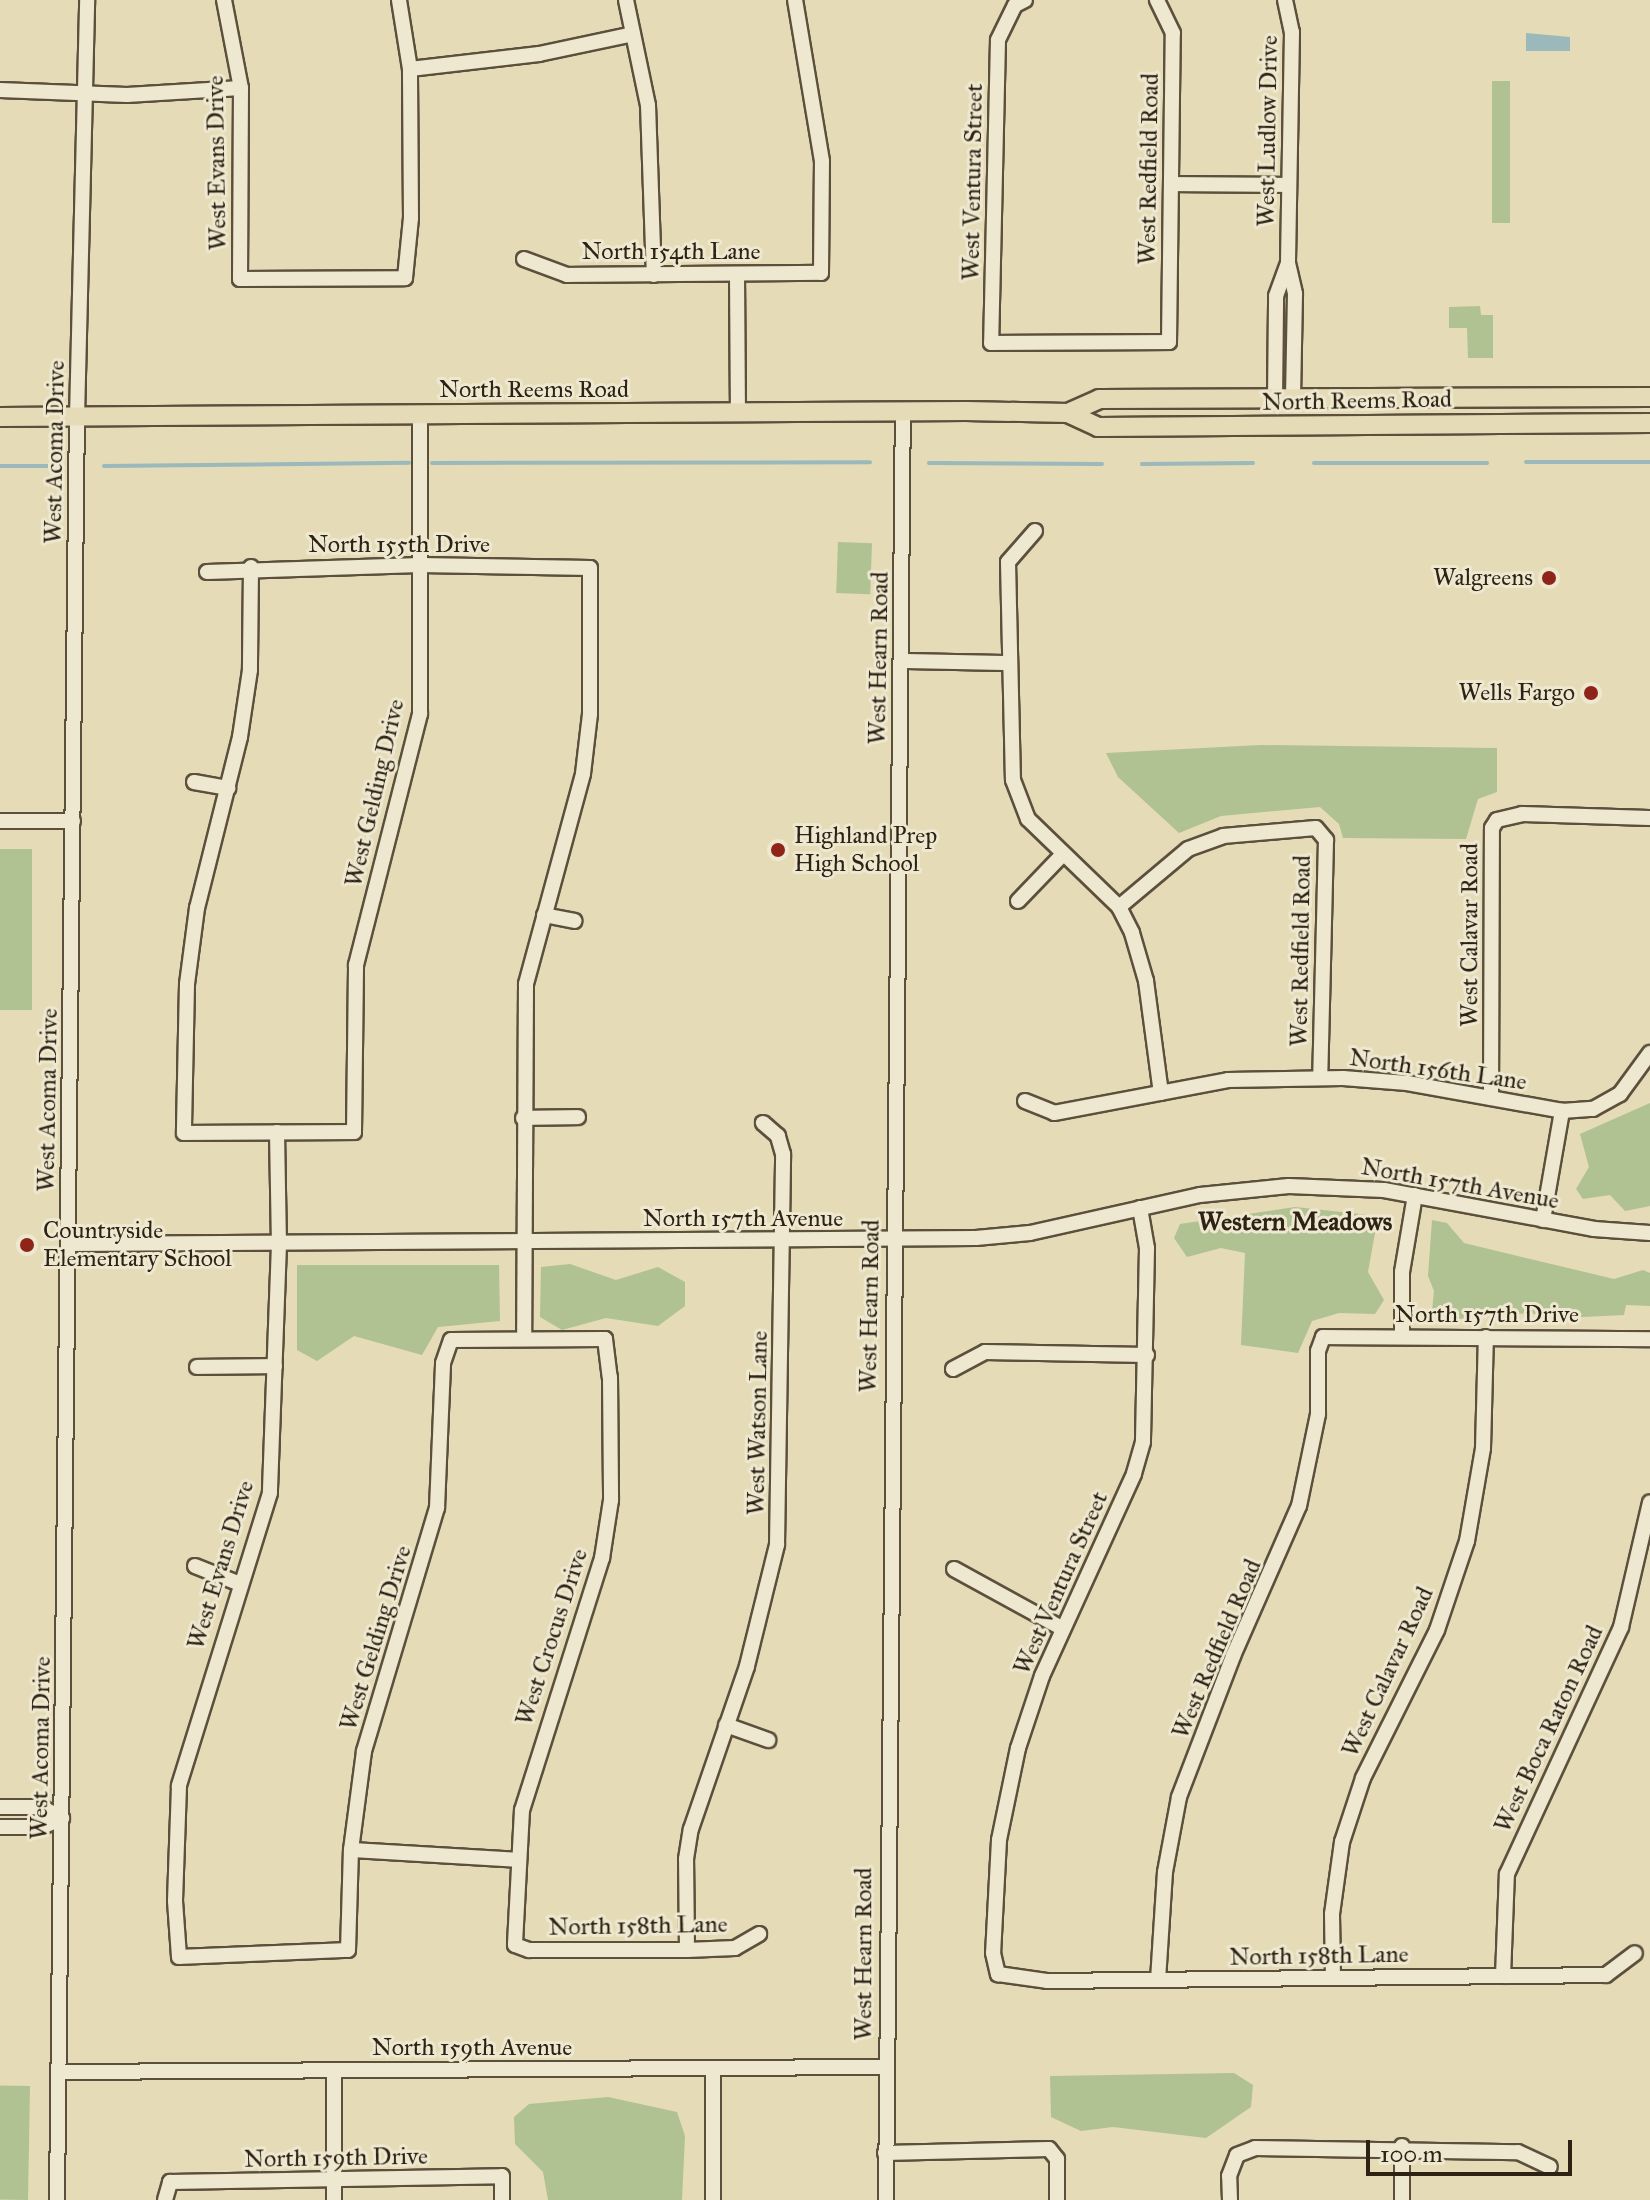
<!DOCTYPE html>
<html>
<head>
<meta charset="utf-8">
<style>
  body { margin:0 }
  #map { position:relative; width:1650px; height:2200px; overflow:hidden; background:#e5dbb7; font-family:"IM FELL Great Primer",serif }
  div>[style] { position:absolute }
  [style*='--x'] { left:calc(var(--x)*1px); top:calc(var(--y)*1px); width:calc(var(--w)*1px); rotate:calc(var(--a)*1deg) }
  .green>* { inset:0; background:#b0c192; transform-origin:0 0 }
  .water>* { inset:0; background:#9bb8ba }
  .stream>* { height:4px; margin:-2px; padding:0 2px; transform-origin:2px; border-radius:2px; background:#9bb8ba }
  .roads { filter:drop-shadow(2px 0 #5c503d) drop-shadow(-2px 0 #5c503d) drop-shadow(0 2px #5c503d) drop-shadow(0 -2px #5c503d) }
  .minor>* { height:14px; margin:-7px; padding:0 7px; transform-origin:7px; border-radius:7px; background:#eee8d0 }
  .major>* { height:18px; margin:-9px; padding:0 9px; transform-origin:9px; border-radius:9px; background:#e5dbb7 }
  .dots>* { width:22px; height:22px; translate:-50% -50%; box-sizing:border-box; border:4px solid #eee8d0; border-radius:50% }
  span { translate:-50% -50%; white-space:nowrap; text-align:center; line-height:1.15; -webkit-text-stroke:6px #eee8d0; paint-order:stroke }
  .street-label { font-size:24px; color:#2e2214 }
  .poi-label { font-size:24px; color:#2e2214 }
  .right { translate:-100% -50%; text-align:right }
  .left { translate:0 -50%; text-align:left }
  .neighbourhood-label { font-size:26px; color:#2e2214; font-weight:700 }
  .scale { position:absolute; left:1366px; top:2140px; width:206px; height:36px; box-sizing:border-box; border:4px solid #2e2214; border-top:0; padding-left:10px; font-size:24px; line-height:28px; white-space:nowrap; color:#2e2214; -webkit-text-stroke:6px #eee8d0; paint-order:stroke }
</style>
</head>
<body>
<div id="map">
  <div class="green">
    <i style="left:1492px;top:81px;width:18px;height:142px"></i>
    <i style="clip-path:polygon(1480px 306px,1481px 315px,1493px 315px,1493px 358px,1468px 358px,1467px 328px,1449px 328px,1449px 307px)"></i>
    <i style="left:838px;top:542px;width:34px;height:51px;rotate:2deg"></i>
    <i style="clip-path:polygon(1261px 745px,1497px 748px,1497px 792px,1478px 799px,1466px 839px,1343px 838px,1339px 824px,1320px 807px,1221px 816px,1179px 833px,1118px 777px,1106px 753px)"></i>
    <i style="left:0;top:849px;width:32px;height:161px"></i>
    <i style="clip-path:polygon(1650px 1103px,1650px 1206px,1625px 1211px,1610px 1195px,1583px 1199px,1576px 1189px,1589px 1167px,1580px 1134px)"></i>
    <i style="clip-path:polygon(1295px 1207px,1378px 1216px,1368px 1272px,1384px 1300px,1375px 1314px,1339px 1313px,1312px 1321px,1298px 1353px,1241px 1345px,1245px 1253px,1221px 1248px,1187px 1257px,1174px 1238px,1180px 1224px)"></i>
    <i style="clip-path:polygon(1432px 1220px,1447px 1223px,1464px 1243px,1614px 1279px,1643px 1270px,1650px 1273px,1650px 1306px,1626px 1305px,1624px 1315px,1562px 1318px,1528px 1313px,1445px 1320px,1442px 1311px,1432px 1311px,1434px 1291px,1428px 1276px)"></i>
    <i style="clip-path:polygon(570px 1264px,616px 1280px,658px 1267px,685px 1282px,685px 1306px,658px 1326px,606px 1318px,562px 1330px,540px 1317px,541px 1267px)"></i>
    <i style="clip-path:polygon(297px 1265px,499px 1265px,500px 1321px,438px 1327px,422px 1355px,354px 1336px,317px 1361px,297px 1350px)"></i>
    <i style="clip-path:polygon(1234px 2073px,1253px 2085px,1251px 2107px,1206px 2138px,1113px 2127px,1081px 2131px,1051px 2117px,1050px 2076px)"></i>
    <i style="left:30px;top:2086px;width:114px;height:30px;rotate:91deg"></i>
    <i style="clip-path:polygon(608px 2097px,677px 2112px,685px 2136px,682px 2200px,548px 2200px,543px 2172px,515px 2144px,514px 2117px,529px 2104px)"></i>
  </div>
  <div class="water">
    <i style="clip-path:polygon(1526px 33px,1570px 37px,1570px 51px,1526px 51px)"></i>
  </div>
  <div class="stream">
    <i style="--x:1526;--y:462;--w:124;--a:0"></i>
    <i style="--x:432;--y:463;--w:438;--a:-0.1"></i>
    <i style="--x:929;--y:463;--w:173;--a:0.3"></i>
    <i style="--x:1314;--y:463;--w:173;--a:0"></i>
    <i style="--x:1142;--y:464;--w:111;--a:-0.5"></i>
    <i style="--x:0;--y:466;--w:52;--a:0"></i>
    <i style="--x:104;--y:466;--w:305;--a:-0.6"></i>
  </div>
  <div class="roads">
    <div class="minor">
      <i style="--x:224;--y:0;--w:90;--a:79.1"></i>
      <i style="--x:241;--y:88;--w:191;--a:90.3"></i>
      <i style="--x:240;--y:279;--w:165;--a:-0.3"></i>
      <i style="--x:405;--y:278;--w:60;--a:-84.3"></i>
      <i style="--x:411;--y:218;--w:149;--a:-90.4"></i>
      <i style="--x:410;--y:69;--w:70;--a:-99.1"></i>
      <i style="--x:626;--y:0;--w:107;--a:78.2"></i>
      <i style="--x:648;--y:105;--w:170;--a:88"></i>
      <i style="--x:1025;--y:0;--w:11;--a:153"></i>
      <i style="--x:1015;--y:5;--w:39;--a:116"></i>
      <i style="--x:998;--y:40;--w:303;--a:91.3"></i>
      <i style="--x:991;--y:343;--w:178;--a:-0.3"></i>
      <i style="--x:1169;--y:342;--w:309;--a:-89.3"></i>
      <i style="--x:1173;--y:33;--w:37;--a:-116"></i>
      <i style="--x:1285;--y:0;--w:33;--a:78"></i>
      <i style="--x:1292;--y:32;--w:231;--a:91"></i>
      <i style="--x:1288;--y:263;--w:32;--a:77"></i>
      <i style="--x:1295;--y:294;--w:106;--a:91.1"></i>
      <i style="--x:410;--y:69;--w:130;--a:-6.6"></i>
      <i style="--x:539;--y:54;--w:96;--a:-12"></i>
      <i style="--x:0;--y:90;--w:127;--a:2.3"></i>
      <i style="--x:127;--y:95;--w:114;--a:-3.5"></i>
      <i style="--x:1172;--y:184;--w:117;--a:0.5"></i>
      <i style="--x:524;--y:259;--w:46;--a:20.4"></i>
      <i style="--x:567;--y:275;--w:254;--a:-0.5"></i>
      <i style="--x:821;--y:273;--w:112;--a:-89.5"></i>
      <i style="--x:822;--y:161;--w:163;--a:-99.5"></i>
      <i style="--x:737;--y:275;--w:138;--a:89.6"></i>
      <i style="--x:1275;--y:400;--w:104;--a:-89.4"></i>
      <i style="--x:1276;--y:296;--w:35;--a:-70"></i>
      <i style="--x:1035;--y:531;--w:41;--a:131.1"></i>
      <i style="--x:1008;--y:562;--w:218;--a:88.7"></i>
      <i style="--x:1013;--y:780;--w:42;--a:69"></i>
      <i style="--x:1028;--y:819;--w:127;--a:44"></i>
      <i style="--x:1119;--y:907;--w:29;--a:63"></i>
      <i style="--x:1132;--y:933;--w:50;--a:73.7"></i>
      <i style="--x:1146;--y:981;--w:113;--a:82.4"></i>
      <i style="--x:251;--y:567;--w:103;--a:90.6"></i>
      <i style="--x:250;--y:670;--w:68;--a:98.5"></i>
      <i style="--x:240;--y:737;--w:176;--a:104.1"></i>
      <i style="--x:197;--y:908;--w:77;--a:97.5"></i>
      <i style="--x:187;--y:984;--w:149;--a:91.2"></i>
      <i style="--x:184;--y:1133;--w:170;--a:-0.3"></i>
      <i style="--x:354;--y:1132;--w:167;--a:-89.3"></i>
      <i style="--x:356;--y:965;--w:259;--a:-75.7"></i>
      <i style="--x:420;--y:714;--w:299;--a:-90"></i>
      <i style="--x:207;--y:572;--w:213;--a:-1.9"></i>
      <i style="--x:420;--y:565;--w:170;--a:1"></i>
      <i style="--x:590;--y:568;--w:146;--a:90"></i>
      <i style="--x:590;--y:714;--w:60;--a:96.7"></i>
      <i style="--x:583;--y:774;--w:218;--a:105.2"></i>
      <i style="--x:526;--y:984;--w:354;--a:90.3"></i>
      <i style="--x:901;--y:661;--w:108;--a:1.1"></i>
      <i style="--x:194;--y:782;--w:35;--a:10"></i>
      <i style="--x:0;--y:821;--w:73;--a:0"></i>
      <i style="--x:1018;--y:901;--w:65;--a:-46.2"></i>
      <i style="--x:1119;--y:907;--w:90;--a:-40"></i>
      <i style="--x:1188;--y:849;--w:37;--a:-20"></i>
      <i style="--x:1223;--y:836;--w:93;--a:-4.9"></i>
      <i style="--x:1316;--y:828;--w:16;--a:50"></i>
      <i style="--x:1326;--y:840;--w:238;--a:91.4"></i>
      <i style="--x:544;--y:915;--w:31;--a:11"></i>
      <i style="--x:1491;--y:1098;--w:270;--a:-89.8"></i>
      <i style="--x:1492;--y:828;--w:9;--a:-58"></i>
      <i style="--x:1497;--y:820;--w:26;--a:-13"></i>
      <i style="--x:1522;--y:814;--w:128;--a:1.8"></i>
      <i style="--x:1025;--y:1101;--w:31;--a:22"></i>
      <i style="--x:1054;--y:1113;--w:177;--a:-10.7"></i>
      <i style="--x:1228;--y:1080;--w:115;--a:-1"></i>
      <i style="--x:1343;--y:1078;--w:64;--a:4.5"></i>
      <i style="--x:1407;--y:1083;--w:158;--a:10.2"></i>
      <i style="--x:1562;--y:1111;--w:31;--a:-4"></i>
      <i style="--x:1593;--y:1109;--w:31;--a:-29"></i>
      <i style="--x:1620;--y:1094;--w:51;--a:-53.8"></i>
      <i style="--x:523;--y:1118;--w:55;--a:-1"></i>
      <i style="--x:277;--y:1132;--w:112;--a:89"></i>
      <i style="--x:279;--y:1244;--w:249;--a:92.1"></i>
      <i style="--x:270;--y:1493;--w:307;--a:107.3"></i>
      <i style="--x:179;--y:1786;--w:115;--a:92"></i>
      <i style="--x:175;--y:1901;--w:56;--a:85.9"></i>
      <i style="--x:179;--y:1957;--w:169;--a:-2.4"></i>
      <i style="--x:348;--y:1950;--w:100;--a:-88.3"></i>
      <i style="--x:351;--y:1850;--w:100;--a:-82.5"></i>
      <i style="--x:364;--y:1751;--w:254;--a:-73.3"></i>
      <i style="--x:437;--y:1508;--w:145;--a:-87.6"></i>
      <i style="--x:443;--y:1363;--w:24;--a:-71"></i>
      <i style="--x:451;--y:1340;--w:154;--a:-0.4"></i>
      <i style="--x:605;--y:1339;--w:38;--a:83"></i>
      <i style="--x:610;--y:1377;--w:123;--a:89.5"></i>
      <i style="--x:611;--y:1500;--w:59;--a:98.8"></i>
      <i style="--x:602;--y:1558;--w:264;--a:107.6"></i>
      <i style="--x:522;--y:1810;--w:135;--a:93"></i>
      <i style="--x:515;--y:1945;--w:15;--a:20"></i>
      <i style="--x:529;--y:1950;--w:158;--a:0"></i>
      <i style="--x:687;--y:1950;--w:48;--a:-2.4"></i>
      <i style="--x:735;--y:1948;--w:28;--a:-30"></i>
      <i style="--x:1140;--y:1208;--w:41;--a:80.1"></i>
      <i style="--x:1147;--y:1248;--w:194;--a:91.2"></i>
      <i style="--x:1143;--y:1442;--w:33;--a:106"></i>
      <i style="--x:1134;--y:1474;--w:222;--a:114.5"></i>
      <i style="--x:1042;--y:1676;--w:76;--a:108.4"></i>
      <i style="--x:1018;--y:1748;--w:94;--a:101.7"></i>
      <i style="--x:999;--y:1840;--w:113;--a:93"></i>
      <i style="--x:993;--y:1953;--w:22;--a:77"></i>
      <i style="--x:998;--y:1974;--w:49;--a:8.1"></i>
      <i style="--x:1047;--y:1981;--w:559;--a:-0.61"></i>
      <i style="--x:1606;--y:1975;--w:36;--a:-37"></i>
      <i style="--x:1543;--y:1220;--w:111;--a:-80.1"></i>
      <i style="--x:68;--y:1244;--w:908;--a:-0.38"></i>
      <i style="--x:976;--y:1238;--w:54;--a:-5.3"></i>
      <i style="--x:1030;--y:1233;--w:174;--a:-12.6"></i>
      <i style="--x:1200;--y:1195;--w:89;--a:-5.8"></i>
      <i style="--x:1289;--y:1186;--w:95;--a:2.4"></i>
      <i style="--x:1384;--y:1190;--w:214;--a:10.5"></i>
      <i style="--x:1594;--y:1229;--w:56;--a:4.1"></i>
      <i style="--x:1402;--y:1337;--w:65;--a:-90"></i>
      <i style="--x:1402;--y:1272;--w:78;--a:-80.4"></i>
      <i style="--x:197;--y:1367;--w:78;--a:-0.7"></i>
      <i style="--x:953;--y:1369;--w:36;--a:-28"></i>
      <i style="--x:985;--y:1352;--w:162;--a:1.1"></i>
      <i style="--x:195;--y:1566;--w:48;--a:21.8"></i>
      <i style="--x:954;--y:1569;--w:124;--a:28.8"></i>
      <i style="--x:726;--y:1725;--w:45;--a:19.7"></i>
      <i style="--x:0;--y:1807;--w:41;--a:0"></i>
      <i style="--x:41;--y:1807;--w:24;--a:28"></i>
      <i style="--x:0;--y:1827;--w:42;--a:0"></i>
      <i style="--x:42;--y:1827;--w:22;--a:-24"></i>
      <i style="--x:351;--y:1850;--w:167;--a:3.4"></i>
      <i style="--x:687;--y:1950;--w:91;--a:-90.6"></i>
      <i style="--x:686;--y:1859;--w:30;--a:-81"></i>
      <i style="--x:691;--y:1829;--w:172;--a:-71"></i>
      <i style="--x:747;--y:1666;--w:125;--a:-76.1"></i>
      <i style="--x:777;--y:1545;--w:391;--a:-89.1"></i>
      <i style="--x:783;--y:1154;--w:19;--a:-106"></i>
      <i style="--x:778;--y:1136;--w:20;--a:-139"></i>
      <i style="--x:1503;--y:1976;--w:102;--a:-87.8"></i>
      <i style="--x:1507;--y:1874;--w:272;--a:-65.2"></i>
      <i style="--x:1621;--y:1627;--w:128;--a:-76.9"></i>
      <i style="--x:1333;--y:1978;--w:64;--a:-90.9"></i>
      <i style="--x:1332;--y:1914;--w:73;--a:-82.1"></i>
      <i style="--x:1342;--y:1842;--w:67;--a:-71.8"></i>
      <i style="--x:1363;--y:1778;--w:165;--a:-63.4"></i>
      <i style="--x:1437;--y:1630;--w:94;--a:-71.4"></i>
      <i style="--x:1467;--y:1541;--w:94;--a:-80.2"></i>
      <i style="--x:1483;--y:1448;--w:111;--a:-88.5"></i>
      <i style="--x:1158;--y:1980;--w:108;--a:-86.3"></i>
      <i style="--x:1165;--y:1872;--w:76;--a:-79.4"></i>
      <i style="--x:1179;--y:1797;--w:151;--a:-69"></i>
      <i style="--x:1233;--y:1656;--w:164;--a:-66.3"></i>
      <i style="--x:1299;--y:1506;--w:94;--a:-78.3"></i>
      <i style="--x:1318;--y:1414;--w:63;--a:-90"></i>
      <i style="--x:1318;--y:1351;--w:15;--a:-70"></i>
      <i style="--x:1323;--y:1337;--w:327;--a:0.4"></i>
      <i style="--x:713;--y:2068;--w:132;--a:90"></i>
      <i style="--x:334;--y:2070;--w:130;--a:90"></i>
      <i style="--x:60;--y:2072;--w:825;--a:-0.35"></i>
      <i style="--x:1402;--y:2146;--w:54;--a:90"></i>
      <i style="--x:885;--y:2153;--w:164;--a:-1.4"></i>
      <i style="--x:1049;--y:2149;--w:13;--a:51"></i>
      <i style="--x:1057;--y:2159;--w:41;--a:90"></i>
      <i style="--x:57;--y:2200;--w:1783;--a:-89.36"></i>
      <i style="--x:77;--y:417;--w:417;--a:-88.6"></i>
      <i style="--x:165;--y:2200;--w:19;--a:-74"></i>
      <i style="--x:170;--y:2182;--w:332;--a:-1"></i>
      <i style="--x:502;--y:2176;--w:24;--a:90"></i>
      <i style="--x:886;--y:2200;--w:1788;--a:-89.46"></i>
      <i style="--x:1230;--y:2200;--w:24;--a:-92"></i>
      <i style="--x:1229;--y:2176;--w:22;--a:-69"></i>
      <i style="--x:1237;--y:2155;--w:19;--a:-21"></i>
      <i style="--x:1255;--y:2148;--w:263;--a:0.9"></i>
      <i style="--x:1518;--y:2152;--w:35;--a:25"></i>
    </div>
    <div class="major">
      <i style="--x:1068;--y:413;--w:34;--a:-24"></i>
      <i style="--x:1099;--y:399;--w:551;--a:-0.21"></i>
      <i style="--x:0;--y:417;--w:966;--a:-0.36"></i>
      <i style="--x:966;--y:411;--w:102;--a:1.1"></i>
      <i style="--x:1068;--y:413;--w:33;--a:25"></i>
      <i style="--x:1098;--y:427;--w:552;--a:-0.42"></i>
    </div>
  </div>
  <div class="dots">
    <i style="left:1549px;top:578px;background:#8f2418"></i>
    <i style="left:1591px;top:693px;background:#8f2418"></i>
    <i style="left:778px;top:850px;background:#8f2418"></i>
    <i style="left:27px;top:1245px;background:#8f2418"></i>
  </div>
  <div class="street-label">
    <span style="left:1268px;top:131px;rotate:-89deg">West Ludlow Drive</span>
    <span style="left:217px;top:163px;rotate:-91deg">West Evans Drive</span>
    <span style="left:1149px;top:169px;rotate:-89deg">West Redfield Road</span>
    <span style="left:973px;top:182px;rotate:-89deg">West Ventura Street</span>
    <span style="left:671px;top:252px">North 154th Lane</span>
    <span style="left:534px;top:390px">North Reems Road</span>
    <span style="left:1357px;top:401px;rotate:-1deg">North Reems Road</span>
    <span style="left:55px;top:452px;rotate:-89deg">West Acoma Drive</span>
    <span style="left:399px;top:545px">North 155th Drive</span>
    <span style="left:879px;top:658px;rotate:-89deg">West Hearn Road</span>
    <span style="left:375px;top:793px;rotate:-77deg">West Gelding Drive</span>
    <span style="left:1470px;top:935px;rotate:-90deg">West Calavar Road</span>
    <span style="left:1301px;top:951px;rotate:-89deg">West Redfield Road</span>
    <span style="left:1438px;top:1070px;rotate:8deg">North 156th Lane</span>
    <span style="left:48px;top:1100px;rotate:-89deg">West Acoma Drive</span>
    <span style="left:1460px;top:1184px;rotate:10deg">North 157th Avenue</span>
    <span style="left:743px;top:1219px">North 157th Avenue</span>
    <span style="left:870px;top:1306px;rotate:-89deg">West Hearn Road</span>
    <span style="left:1487px;top:1315px">North 157th Drive</span>
    <span style="left:758px;top:1423px;rotate:-89deg">West Watson Lane</span>
    <span style="left:221px;top:1565px;rotate:-73deg">West Evans Drive</span>
    <span style="left:1061px;top:1583px;rotate:-66deg">West Ventura Street</span>
    <span style="left:552px;top:1637px;rotate:-72deg">West Crocus Drive</span>
    <span style="left:376px;top:1638px;rotate:-73deg">West Gelding Drive</span>
    <span style="left:1217px;top:1649px;rotate:-67deg">West Redfield Road</span>
    <span style="left:1388px;top:1672px;rotate:-65deg">West Calavar Road</span>
    <span style="left:1549px;top:1729px;rotate:-65deg">West Boca Raton Road</span>
    <span style="left:41px;top:1748px;rotate:-89deg">West Acoma Drive</span>
    <span style="left:638px;top:1926px;rotate:-1deg">North 158th Lane</span>
    <span style="left:864px;top:1954px;rotate:-90deg">West Hearn Road</span>
    <span style="left:1319px;top:1956px;rotate:-1deg">North 158th Lane</span>
    <span style="left:472px;top:2048px">North 159th Avenue</span>
    <span style="left:336px;top:2158px;rotate:-1deg">North 159th Drive</span>
  </div>
  <div class="poi-label">
    <span class="right" style="left:1533px;top:578px">Walgreens</span>
    <span class="right" style="left:1575px;top:693px">Wells Fargo</span>
    <span class="left" style="left:794px;top:850px">Highland Prep<br>High School</span>
    <span class="left" style="left:43px;top:1245px">Countryside<br>Elementary School</span>
  </div>
  <div class="neighbourhood-label">
    <span style="left:1295px;top:1222px">Western Meadows</span>
  </div>
  <div class="scale">100 m</div>
</div>
</body>
</html>
